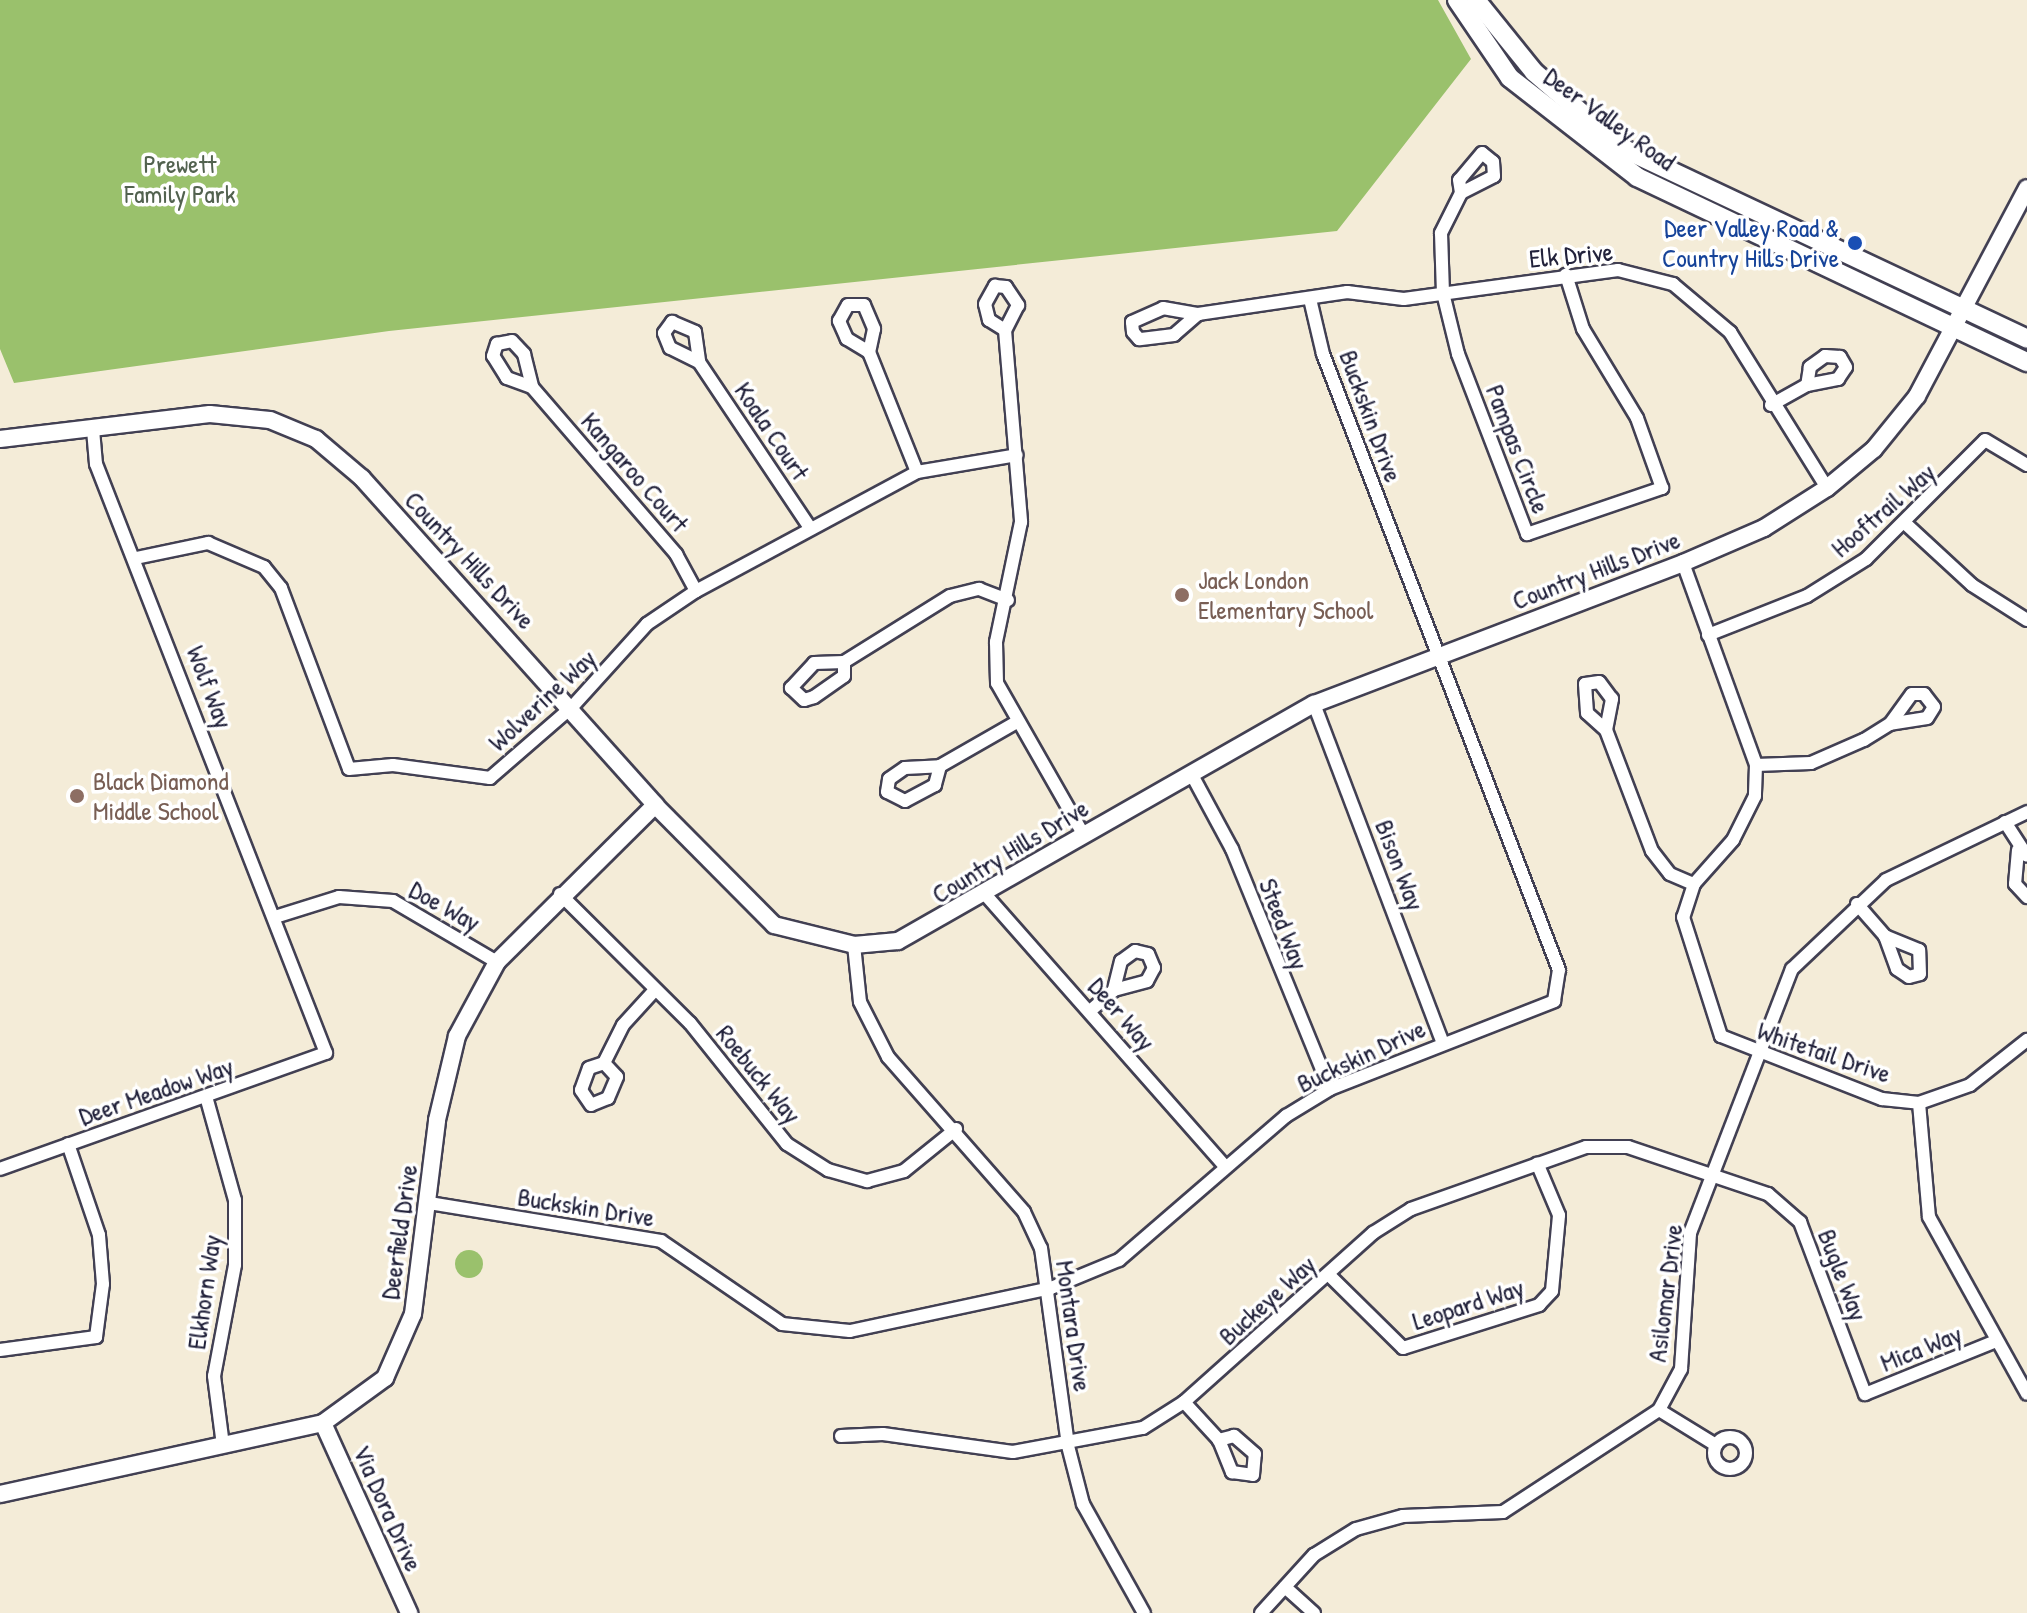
<!DOCTYPE html>
<html>
<head>
<meta charset="utf-8">
<style>
  body { margin:0 }
  #map { position:relative; width:2027px; height:1613px; overflow:hidden; background:#f4ecd8; font-family:"Patrick Hand",sans-serif }
  div>[style] { position:absolute }
  [style*='--x'] { left:calc(var(--x)*1px); top:calc(var(--y)*1px); width:calc(var(--w)*1px); rotate:calc(var(--a)*1deg) }
  .green>* { inset:0; background:#9ac16c }
  .round { border-radius:50% }
  .roads { filter:drop-shadow(2px 0 #424053) drop-shadow(-2px 0 #424053) drop-shadow(0 2px #424053) drop-shadow(0 -2px #424053) }
  .minor>* { height:12px; margin:-6px; padding:0 6px; transform-origin:6px; border-radius:6px; background:#fff }
  .minor>.ring { margin:-6px; padding:0; box-sizing:content-box; background:none; border:12px solid #fff; border-radius:50% }
  .tertiary>* { height:16px; margin:-8px; padding:0 8px; transform-origin:8px; border-radius:8px; background:#fff }
  .secondary>* { height:18px; margin:-9px; padding:0 9px; transform-origin:9px; border-radius:9px; background:#fff }
  .dots>* { width:22px; height:22px; translate:-50% -50%; box-sizing:border-box; border:4px solid #fff; border-radius:50% }
  span { translate:-50% -50%; white-space:nowrap; text-align:center; line-height:1.15; -webkit-text-stroke:7px #fff; paint-order:stroke }
  .street-label { font-size:26px; color:#22223b }
  .park-label { font-size:26px; color:#52624f }
  .transit-label { font-size:26px; color:#164399 }
  .right { translate:-100% -50%; text-align:right }
  .education-label { font-size:26px; color:#785e54 }
  .left { translate:0 -50%; text-align:left }
</style>
</head>
<body>
<div id="map">
  <div class="green">
    <i style="clip-path:polygon(0 0,1438px 0,1471px 59px,1337px 231px,389px 331px,14px 383px,0 349px)"></i>
    <i class="round" style="left:455px;top:1250px;width:28px;height:28px"></i>
  </div>
  <div class="roads">
    <div class="minor">
      <i style="--x:1461;--y:193;--w:37;--a:-27"></i>
      <i style="--x:1494;--y:176;--w:14;--a:-94"></i>
      <i style="--x:1493;--y:162;--w:14;--a:-141"></i>
      <i style="--x:1482;--y:153;--w:35;--a:130"></i>
      <i style="--x:1459;--y:180;--w:13;--a:81"></i>
      <i style="--x:1461;--y:193;--w:45;--a:116.6"></i>
      <i style="--x:1441;--y:233;--w:60;--a:88.1"></i>
      <i style="--x:1443;--y:293;--w:63;--a:76.2"></i>
      <i style="--x:1458;--y:354;--w:193;--a:69"></i>
      <i style="--x:1527;--y:534;--w:143;--a:-18.8"></i>
      <i style="--x:1662;--y:488;--w:74;--a:-109.7"></i>
      <i style="--x:1637;--y:418;--w:104;--a:-121.2"></i>
      <i style="--x:1583;--y:329;--w:57;--a:-107.5"></i>
      <i style="--x:1198;--y:314;--w:32;--a:139"></i>
      <i style="--x:1174;--y:335;--w:35;--a:173"></i>
      <i style="--x:1139;--y:339;--w:9;--a:-131"></i>
      <i style="--x:1133;--y:332;--w:10;--a:-96"></i>
      <i style="--x:1132;--y:322;--w:34;--a:-24"></i>
      <i style="--x:1163;--y:308;--w:36;--a:10"></i>
      <i style="--x:1198;--y:314;--w:151;--a:-8.4"></i>
      <i style="--x:1347;--y:292;--w:57;--a:7"></i>
      <i style="--x:1404;--y:299;--w:216;--a:-7.7"></i>
      <i style="--x:1618;--y:270;--w:57;--a:14.3"></i>
      <i style="--x:1673;--y:284;--w:75;--a:40.1"></i>
      <i style="--x:1730;--y:332;--w:184;--a:58.1"></i>
      <i style="--x:1005;--y:330;--w:19;--a:-148"></i>
      <i style="--x:989;--y:320;--w:16;--a:-104"></i>
      <i style="--x:985;--y:304;--w:21;--a:-61"></i>
      <i style="--x:995;--y:286;--w:11;--a:5"></i>
      <i style="--x:1006;--y:287;--w:22;--a:56"></i>
      <i style="--x:1018;--y:305;--w:28;--a:117"></i>
      <i style="--x:1005;--y:330;--w:193;--a:85.2"></i>
      <i style="--x:1021;--y:522;--w:123;--a:101.8"></i>
      <i style="--x:996;--y:642;--w:41;--a:88.6"></i>
      <i style="--x:997;--y:683;--w:174;--a:60.3"></i>
      <i style="--x:869;--y:352;--w:26;--a:-149"></i>
      <i style="--x:847;--y:339;--w:20;--a:-114"></i>
      <i style="--x:839;--y:321;--w:18;--a:-61"></i>
      <i style="--x:848;--y:305;--w:16;--a:0"></i>
      <i style="--x:864;--y:305;--w:26;--a:67"></i>
      <i style="--x:874;--y:329;--w:24;--a:102"></i>
      <i style="--x:869;--y:352;--w:129;--a:68.2"></i>
      <i style="--x:699;--y:362;--w:32;--a:-154"></i>
      <i style="--x:670;--y:348;--w:16;--a:-112"></i>
      <i style="--x:664;--y:333;--w:14;--a:-54"></i>
      <i style="--x:672;--y:322;--w:25;--a:23"></i>
      <i style="--x:695;--y:332;--w:30;--a:82"></i>
      <i style="--x:699;--y:362;--w:196;--a:56.2"></i>
      <i style="--x:532;--y:387;--w:27;--a:-160"></i>
      <i style="--x:507;--y:378;--w:26;--a:-122"></i>
      <i style="--x:493;--y:356;--w:13;--a:-72"></i>
      <i style="--x:497;--y:344;--w:15;--a:-11"></i>
      <i style="--x:512;--y:341;--w:18;--a:47"></i>
      <i style="--x:524;--y:354;--w:34;--a:76"></i>
      <i style="--x:532;--y:387;--w:221;--a:49.2"></i>
      <i style="--x:676;--y:554;--w:42;--a:61.6"></i>
      <i style="--x:1771;--y:405;--w:41;--a:-29.1"></i>
      <i style="--x:1807;--y:385;--w:32;--a:-11"></i>
      <i style="--x:1838;--y:379;--w:14;--a:-56"></i>
      <i style="--x:1846;--y:367;--w:12;--a:-121"></i>
      <i style="--x:1840;--y:357;--w:15;--a:-176"></i>
      <i style="--x:1825;--y:356;--w:19;--a:144"></i>
      <i style="--x:1810;--y:367;--w:18;--a:99"></i>
      <i style="--x:1907;--y:525;--w:88;--a:42.7"></i>
      <i style="--x:1972;--y:585;--w:65;--a:32.5"></i>
      <i style="--x:136;--y:558;--w:74;--a:-11.8"></i>
      <i style="--x:208;--y:543;--w:61;--a:23.2"></i>
      <i style="--x:264;--y:567;--w:27;--a:51"></i>
      <i style="--x:281;--y:588;--w:193;--a:69.4"></i>
      <i style="--x:349;--y:769;--w:44;--a:-5.2"></i>
      <i style="--x:393;--y:765;--w:98;--a:7.6"></i>
      <i style="--x:490;--y:778;--w:108;--a:-40.9"></i>
      <i style="--x:572;--y:707;--w:112;--a:-47.9"></i>
      <i style="--x:647;--y:624;--w:59;--a:-34"></i>
      <i style="--x:696;--y:591;--w:251;--a:-28.3"></i>
      <i style="--x:917;--y:472;--w:101;--a:-9.6"></i>
      <i style="--x:1683;--y:563;--w:215;--a:70.1"></i>
      <i style="--x:1756;--y:765;--w:31;--a:92"></i>
      <i style="--x:1755;--y:796;--w:49;--a:116.6"></i>
      <i style="--x:1733;--y:840;--w:59;--a:131.6"></i>
      <i style="--x:1694;--y:884;--w:35;--a:108"></i>
      <i style="--x:1683;--y:917;--w:125;--a:72.3"></i>
      <i style="--x:1721;--y:1036;--w:173;--a:21.4"></i>
      <i style="--x:1882;--y:1099;--w:37;--a:6"></i>
      <i style="--x:1919;--y:1103;--w:54;--a:-19.4"></i>
      <i style="--x:1970;--y:1085;--w:73;--a:-38.3"></i>
      <i style="--x:1708;--y:635;--w:106;--a:-21.5"></i>
      <i style="--x:1807;--y:596;--w:70;--a:-32.1"></i>
      <i style="--x:1866;--y:559;--w:168;--a:-45"></i>
      <i style="--x:1985;--y:440;--w:49;--a:30.8"></i>
      <i style="--x:844;--y:662;--w:14;--a:90"></i>
      <i style="--x:844;--y:676;--w:37;--a:145"></i>
      <i style="--x:814;--y:697;--w:10;--a:163"></i>
      <i style="--x:804;--y:700;--w:18;--a:-137"></i>
      <i style="--x:791;--y:688;--w:34;--a:-47"></i>
      <i style="--x:814;--y:663;--w:30;--a:-2"></i>
      <i style="--x:844;--y:662;--w:125;--a:-31.9"></i>
      <i style="--x:950;--y:596;--w:30;--a:-14"></i>
      <i style="--x:979;--y:589;--w:31;--a:21"></i>
      <i style="--x:1314;--y:704;--w:363;--a:69.2"></i>
      <i style="--x:1606;--y:730;--w:32;--a:-79"></i>
      <i style="--x:1612;--y:699;--w:21;--a:-127"></i>
      <i style="--x:1599;--y:682;--w:14;--a:172"></i>
      <i style="--x:1585;--y:684;--w:29;--a:86"></i>
      <i style="--x:1587;--y:713;--w:25;--a:42"></i>
      <i style="--x:1606;--y:730;--w:129;--a:69.2"></i>
      <i style="--x:1652;--y:851;--w:29;--a:52"></i>
      <i style="--x:1670;--y:874;--w:26;--a:23"></i>
      <i style="--x:1756;--y:765;--w:55;--a:-2.1"></i>
      <i style="--x:1811;--y:763;--w:58;--a:-23.5"></i>
      <i style="--x:1864;--y:740;--w:31;--a:-32"></i>
      <i style="--x:1890;--y:724;--w:37;--a:-54"></i>
      <i style="--x:1912;--y:694;--w:12;--a:0"></i>
      <i style="--x:1924;--y:694;--w:16;--a:52"></i>
      <i style="--x:1934;--y:707;--w:13;--a:122"></i>
      <i style="--x:1927;--y:718;--w:37;--a:171"></i>
      <i style="--x:940;--y:766;--w:20;--a:105"></i>
      <i style="--x:935;--y:785;--w:34;--a:152"></i>
      <i style="--x:905;--y:801;--w:20;--a:-153"></i>
      <i style="--x:887;--y:792;--w:13;--a:-81"></i>
      <i style="--x:889;--y:779;--w:19;--a:-35"></i>
      <i style="--x:905;--y:768;--w:35;--a:-3"></i>
      <i style="--x:940;--y:766;--w:86;--a:-29.8"></i>
      <i style="--x:1193;--y:777;--w:82;--a:61.6"></i>
      <i style="--x:1232;--y:849;--w:259;--a:67.8"></i>
      <i style="--x:2005;--y:822;--w:40;--a:57.1"></i>
      <i style="--x:2018;--y:850;--w:34;--a:95"></i>
      <i style="--x:2015;--y:884;--w:18;--a:47"></i>
      <i style="--x:984;--y:893;--w:364;--a:48.6"></i>
      <i style="--x:560;--y:894;--w:183;--a:44.8"></i>
      <i style="--x:690;--y:1023;--w:155;--a:51.3"></i>
      <i style="--x:787;--y:1144;--w:49;--a:32.4"></i>
      <i style="--x:828;--y:1170;--w:41;--a:15.8"></i>
      <i style="--x:867;--y:1181;--w:38;--a:-15"></i>
      <i style="--x:904;--y:1171;--w:67;--a:-38.9"></i>
      <i style="--x:1857;--y:904;--w:43;--a:48.8"></i>
      <i style="--x:1885;--y:936;--w:35;--a:70"></i>
      <i style="--x:1897;--y:969;--w:14;--a:34"></i>
      <i style="--x:1909;--y:977;--w:11;--a:-15"></i>
      <i style="--x:1920;--y:974;--w:24;--a:-92"></i>
      <i style="--x:1919;--y:950;--w:37;--a:-158"></i>
      <i style="--x:275;--y:917;--w:67;--a:-17.4"></i>
      <i style="--x:339;--y:897;--w:54;--a:4.2"></i>
      <i style="--x:393;--y:901;--w:121;--a:30.4"></i>
      <i style="--x:854;--y:945;--w:57;--a:84"></i>
      <i style="--x:860;--y:1002;--w:62;--a:63"></i>
      <i style="--x:888;--y:1057;--w:206;--a:48.7"></i>
      <i style="--x:1024;--y:1212;--w:40;--a:65"></i>
      <i style="--x:1041;--y:1248;--w:200;--a:82.2"></i>
      <i style="--x:1068;--y:1446;--w:60;--a:75.5"></i>
      <i style="--x:1083;--y:1504;--w:125;--a:60.8"></i>
      <i style="--x:1090;--y:1011;--w:32;--a:-41"></i>
      <i style="--x:1114;--y:990;--w:34;--a:-15"></i>
      <i style="--x:1147;--y:981;--w:15;--a:-62"></i>
      <i style="--x:1154;--y:968;--w:15;--a:-113"></i>
      <i style="--x:1148;--y:954;--w:13;--a:-167"></i>
      <i style="--x:1135;--y:951;--w:17;--a:144"></i>
      <i style="--x:1121;--y:961;--w:30;--a:104"></i>
      <i style="--x:604;--y:1063;--w:19;--a:47"></i>
      <i style="--x:617;--y:1077;--w:23;--a:113"></i>
      <i style="--x:608;--y:1098;--w:18;--a:158"></i>
      <i style="--x:591;--y:1105;--w:18;--a:-124"></i>
      <i style="--x:581;--y:1090;--w:23;--a:-70"></i>
      <i style="--x:589;--y:1068;--w:16;--a:-18"></i>
      <i style="--x:604;--y:1063;--w:42;--a:-63.4"></i>
      <i style="--x:623;--y:1025;--w:47;--a:-47.6"></i>
      <i style="--x:207;--y:1100;--w:104;--a:74.4"></i>
      <i style="--x:235;--y:1200;--w:65;--a:90"></i>
      <i style="--x:235;--y:1265;--w:113;--a:100.7"></i>
      <i style="--x:214;--y:1376;--w:70;--a:82.6"></i>
      <i style="--x:1919;--y:1103;--w:114;--a:85"></i>
      <i style="--x:1929;--y:1217;--w:202;--a:61"></i>
      <i style="--x:0;--y:1169;--w:346;--a:-19.6"></i>
      <i style="--x:326;--y:1053;--w:632;--a:-111.33"></i>
      <i style="--x:96;--y:464;--w:37;--a:-95"></i>
      <i style="--x:429;--y:1203;--w:235;--a:9.3"></i>
      <i style="--x:661;--y:1241;--w:147;--a:34.4"></i>
      <i style="--x:782;--y:1324;--w:68;--a:5.9"></i>
      <i style="--x:850;--y:1331;--w:206;--a:-12.1"></i>
      <i style="--x:1051;--y:1288;--w:74;--a:-22.4"></i>
      <i style="--x:1119;--y:1260;--w:221;--a:-40.8"></i>
      <i style="--x:1286;--y:1116;--w:52;--a:-31.5"></i>
      <i style="--x:1330;--y:1089;--w:241;--a:-21.4"></i>
      <i style="--x:1554;--y:1001;--w:31;--a:-81"></i>
      <i style="--x:1559;--y:970;--w:660;--a:-110.96"></i>
      <i style="--x:1323;--y:354;--w:57;--a:-103.3"></i>
      <i style="--x:1329;--y:1275;--w:104;--a:44.6"></i>
      <i style="--x:1403;--y:1348;--w:143;--a:-17.5"></i>
      <i style="--x:1539;--y:1305;--w:19;--a:-47"></i>
      <i style="--x:1552;--y:1291;--w:76;--a:-84.7"></i>
      <i style="--x:1559;--y:1215;--w:56;--a:-112.9"></i>
      <i style="--x:0;--y:1350;--w:97;--a:-7.7"></i>
      <i style="--x:96;--y:1337;--w:53;--a:-82.5"></i>
      <i style="--x:103;--y:1284;--w:49;--a:-94.7"></i>
      <i style="--x:99;--y:1235;--w:96;--a:-108.8"></i>
      <i style="--x:1184;--y:1402;--w:52;--a:47.4"></i>
      <i style="--x:1219;--y:1440;--w:35;--a:68"></i>
      <i style="--x:1232;--y:1472;--w:21;--a:8"></i>
      <i style="--x:1253;--y:1475;--w:21;--a:-85"></i>
      <i style="--x:1255;--y:1454;--w:28;--a:-139"></i>
      <i style="--x:1234;--y:1436;--w:16;--a:165"></i>
      <i style="--x:1659;--y:1410;--w:67;--a:31.6"></i>
      <i style="--x:841;--y:1436;--w:42;--a:-2.7"></i>
      <i style="--x:883;--y:1434;--w:131;--a:7.9"></i>
      <i style="--x:1013;--y:1452;--w:132;--a:-10.5"></i>
      <i style="--x:1143;--y:1428;--w:49;--a:-32.4"></i>
      <i style="--x:1184;--y:1402;--w:254;--a:-41.8"></i>
      <i style="--x:1373;--y:1233;--w:45;--a:-32.3"></i>
      <i style="--x:1411;--y:1209;--w:186;--a:-19.5"></i>
      <i style="--x:1586;--y:1147;--w:42;--a:0"></i>
      <i style="--x:1628;--y:1147;--w:148;--a:18.6"></i>
      <i style="--x:1768;--y:1194;--w:43;--a:41.2"></i>
      <i style="--x:1800;--y:1222;--w:184;--a:69.3"></i>
      <i style="--x:1865;--y:1394;--w:139;--a:-22"></i>
      <i class="ring" style="left:1714px;top:1437px;width:20px;height:20px"></i>
      <i style="--x:1285;--y:1587;--w:39;--a:42"></i>
      <i style="--x:1261;--y:1613;--w:79;--a:-47.6"></i>
      <i style="--x:1314;--y:1555;--w:49;--a:-31.8"></i>
      <i style="--x:1356;--y:1529;--w:49;--a:-15.5"></i>
      <i style="--x:1403;--y:1516;--w:100;--a:-2.3"></i>
      <i style="--x:1503;--y:1512;--w:186;--a:-33.2"></i>
      <i style="--x:1659;--y:1410;--w:47;--a:-61.8"></i>
      <i style="--x:1681;--y:1369;--w:136;--a:-86.2"></i>
      <i style="--x:1690;--y:1233;--w:283;--a:-68.9"></i>
      <i style="--x:1792;--y:969;--w:129;--a:-43.4"></i>
      <i style="--x:1886;--y:880;--w:157;--a:-25.7"></i>
    </div>
    <div class="tertiary">
      <i style="--x:0;--y:439;--w:211;--a:-6.8"></i>
      <i style="--x:210;--y:414;--w:60;--a:5.7"></i>
      <i style="--x:270;--y:420;--w:50;--a:22.4"></i>
      <i style="--x:316;--y:439;--w:60;--a:40.3"></i>
      <i style="--x:362;--y:478;--w:439;--a:48.1"></i>
      <i style="--x:655;--y:805;--w:169;--a:45.2"></i>
      <i style="--x:774;--y:925;--w:82;--a:14"></i>
      <i style="--x:854;--y:945;--w:44;--a:-5.2"></i>
      <i style="--x:898;--y:941;--w:479;--a:-29.7"></i>
      <i style="--x:1314;--y:704;--w:395;--a:-20.9"></i>
      <i style="--x:1683;--y:563;--w:88;--a:-23.4"></i>
      <i style="--x:1764;--y:528;--w:75;--a:-32.4"></i>
      <i style="--x:1827;--y:488;--w:61;--a:-39.7"></i>
      <i style="--x:1874;--y:449;--w:68;--a:-50.9"></i>
      <i style="--x:1917;--y:396;--w:235;--a:-62.1"></i>
      <i style="--x:323;--y:1423;--w:209;--a:65.6"></i>
      <i style="--x:0;--y:1494;--w:331;--a:-12.4"></i>
      <i style="--x:323;--y:1423;--w:77;--a:-36"></i>
      <i style="--x:385;--y:1378;--w:70;--a:-66.4"></i>
      <i style="--x:413;--y:1314;--w:195;--a:-82.9"></i>
      <i style="--x:437;--y:1120;--w:86;--a:-76.6"></i>
      <i style="--x:457;--y:1036;--w:84;--a:-61.6"></i>
      <i style="--x:497;--y:962;--w:223;--a:-44.8"></i>
    </div>
    <div class="secondary">
      <i style="--x:1457;--y:0;--w:94;--a:55.8"></i>
      <i style="--x:1510;--y:78;--w:161;--a:37.9"></i>
      <i style="--x:1637;--y:177;--w:432;--a:25.4"></i>
      <i style="--x:1476;--y:0;--w:92;--a:51.1"></i>
      <i style="--x:1534;--y:72;--w:116;--a:40.8"></i>
      <i style="--x:1622;--y:148;--w:448;--a:25.2"></i>
    </div>
  </div>
  <div class="dots">
    <i style="left:1855px;top:243px;background:#1a4fb4"></i>
    <i style="left:1182px;top:595px;background:#8d6e63"></i>
    <i style="left:77px;top:796px;background:#8d6e63"></i>
  </div>
  <div class="street-label">
    <span style="left:1610px;top:119px;rotate:36deg">Deer Valley Road</span>
    <span style="left:1571px;top:255px;rotate:-5deg">Elk Drive</span>
    <span style="left:1371px;top:416px;rotate:70deg">Buckskin Drive</span>
    <span style="left:772px;top:431px;rotate:56deg">Koala Court</span>
    <span style="left:1518px;top:449px;rotate:69deg">Pampas Circle</span>
    <span style="left:635px;top:472px;rotate:49deg">Kangaroo Court</span>
    <span style="left:1883px;top:510px;rotate:-41deg">Hooftrail Way</span>
    <span style="left:470px;top:560px;rotate:47deg">Country Hills Drive</span>
    <span style="left:1596px;top:570px;rotate:-21deg">Country Hills Drive</span>
    <span style="left:210px;top:687px;rotate:69deg">Wolf Way</span>
    <span style="left:542px;top:700px;rotate:-43deg">Wolverine Way</span>
    <span style="left:1010px;top:851px;rotate:-31deg">Country Hills Drive</span>
    <span style="left:1400px;top:865px;rotate:69deg">Bison Way</span>
    <span style="left:445px;top:906px;rotate:29deg">Doe Way</span>
    <span style="left:1284px;top:924px;rotate:69deg">Steed Way</span>
    <span style="left:1122px;top:1014px;rotate:49deg">Deer Way</span>
    <span style="left:1824px;top:1052px;rotate:19deg">Whitetail Drive</span>
    <span style="left:1361px;top:1056px;rotate:-25deg">Buckskin Drive</span>
    <span style="left:759px;top:1074px;rotate:51deg">Roebuck Way</span>
    <span style="left:156px;top:1091px;rotate:-19deg">Deer Meadow Way</span>
    <span style="left:586px;top:1207px;rotate:9deg">Buckskin Drive</span>
    <span style="left:399px;top:1232px;rotate:-82deg">Deerfield Drive</span>
    <span style="left:1843px;top:1275px;rotate:69deg">Bugle Way</span>
    <span style="left:204px;top:1292px;rotate:-82deg">Elkhorn Way</span>
    <span style="left:1665px;top:1293px;rotate:-83deg">Asilomar Drive</span>
    <span style="left:1267px;top:1300px;rotate:-42deg">Buckeye Way</span>
    <span style="left:1468px;top:1304px;rotate:-18deg">Leopard Way</span>
    <span style="left:1074px;top:1326px;rotate:82deg">Montara Drive</span>
    <span style="left:1921px;top:1348px;rotate:-22deg">Mica Way</span>
    <span style="left:388px;top:1508px;rotate:66deg">Via Dora Drive</span>
  </div>
  <div class="park-label">
    <span style="left:180px;top:179px">Prewett<br>Family Park</span>
  </div>
  <div class="transit-label">
    <span class="right" style="left:1839px;top:243px">Deer Valley Road &amp;<br>Country Hills Drive</span>
  </div>
  <div class="education-label">
    <span class="left" style="left:1198px;top:595px">Jack London<br>Elementary School</span>
    <span class="left" style="left:93px;top:796px">Black Diamond<br>Middle School</span>
  </div>
</div>
</body>
</html>
